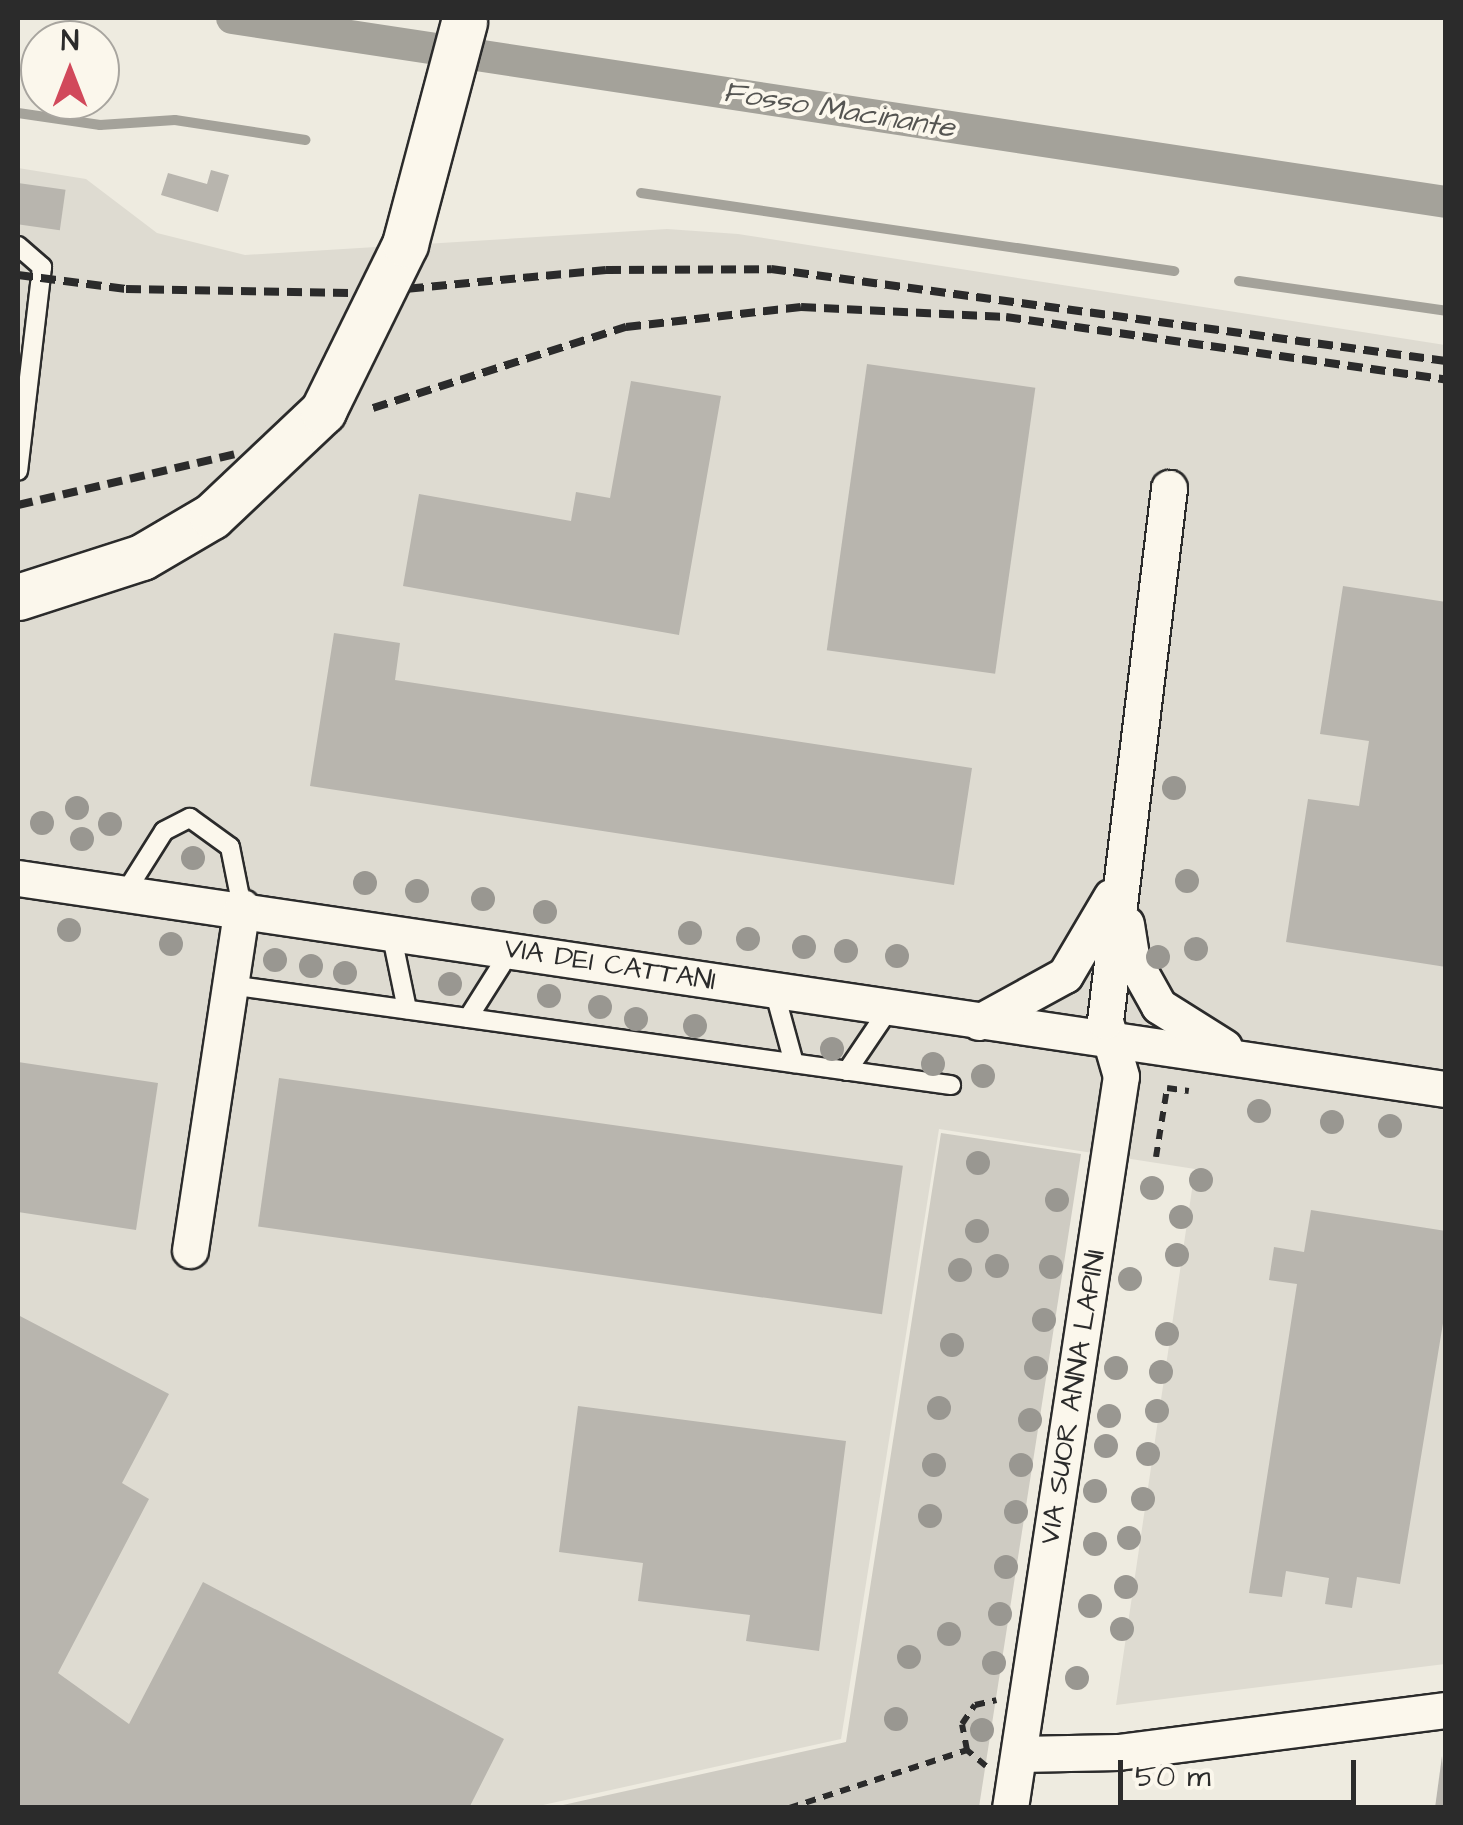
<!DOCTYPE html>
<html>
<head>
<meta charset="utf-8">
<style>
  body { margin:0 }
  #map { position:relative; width:1463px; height:1825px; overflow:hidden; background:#eeebe0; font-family:"Architects Daughter",sans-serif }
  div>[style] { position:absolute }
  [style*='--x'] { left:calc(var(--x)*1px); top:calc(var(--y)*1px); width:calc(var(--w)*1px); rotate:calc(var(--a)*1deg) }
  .built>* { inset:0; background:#dedbd1 }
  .green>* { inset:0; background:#cecbc2 }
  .stream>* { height:10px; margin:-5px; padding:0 5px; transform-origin:5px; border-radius:5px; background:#a4a29a }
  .canal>* { height:32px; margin:-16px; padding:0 16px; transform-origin:16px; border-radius:16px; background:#a4a29a }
  .building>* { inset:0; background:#b8b5ae; transform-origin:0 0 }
  .path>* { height:6px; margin-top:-3px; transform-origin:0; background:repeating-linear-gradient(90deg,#2b2b2b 0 10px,transparent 0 18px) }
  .roads { filter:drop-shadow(2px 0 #2b2b2b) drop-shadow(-2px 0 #2b2b2b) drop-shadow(0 2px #2b2b2b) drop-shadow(0 -2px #2b2b2b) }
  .service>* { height:18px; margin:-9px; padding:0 9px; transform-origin:9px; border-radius:9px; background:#fbf7ec }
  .minor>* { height:35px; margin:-17.5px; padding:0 17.5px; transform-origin:17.5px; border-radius:17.5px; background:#fbf7ec }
  .rail>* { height:8px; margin-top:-4px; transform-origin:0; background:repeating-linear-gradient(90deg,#2b2b2b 0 15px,transparent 0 23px) }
  .bridges { filter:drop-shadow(2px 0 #2b2b2b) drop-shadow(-2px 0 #2b2b2b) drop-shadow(0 2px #2b2b2b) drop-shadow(0 -2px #2b2b2b) }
  .tertiary-bridge>* { height:45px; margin:-22.5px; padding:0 22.5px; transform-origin:22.5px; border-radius:22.5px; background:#fbf7ec }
  .trees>* { width:24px; height:24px; margin:-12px; border-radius:50%; background:#999791 }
  span { translate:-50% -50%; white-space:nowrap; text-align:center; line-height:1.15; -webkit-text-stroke:8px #fbf7ec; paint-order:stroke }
  .street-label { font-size:28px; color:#2b2b2b }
  .water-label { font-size:30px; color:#555552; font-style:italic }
  .frame { position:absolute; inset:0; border:20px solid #2b2b2b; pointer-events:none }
  .north { position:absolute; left:20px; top:20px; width:100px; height:100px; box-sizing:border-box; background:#fbf7ec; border:2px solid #a8a59f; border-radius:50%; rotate:0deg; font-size:28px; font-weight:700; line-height:40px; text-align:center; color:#2b2b2b }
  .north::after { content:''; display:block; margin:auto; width:35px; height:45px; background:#d1495b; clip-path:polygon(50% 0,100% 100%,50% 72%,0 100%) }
  .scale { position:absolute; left:1118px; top:1760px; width:238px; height:45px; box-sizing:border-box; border:5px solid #2b2b2b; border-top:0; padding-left:12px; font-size:30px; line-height:35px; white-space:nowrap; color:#2b2b2b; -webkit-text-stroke:8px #fbf7ec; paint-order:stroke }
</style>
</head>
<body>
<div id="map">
  <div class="built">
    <i style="clip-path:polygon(18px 168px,86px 179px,157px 233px,245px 255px,667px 229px,738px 234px,1445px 345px,1445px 1664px,1116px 1705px,1195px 1169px,939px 1129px,841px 1739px,534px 1807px,18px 1807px)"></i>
  </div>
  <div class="green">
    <i style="clip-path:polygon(941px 1133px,1081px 1154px,979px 1807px,554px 1807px,846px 1742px)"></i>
  </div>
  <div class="stream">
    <i style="--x:18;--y:113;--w:83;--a:8.3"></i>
    <i style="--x:100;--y:125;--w:75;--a:-3.8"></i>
    <i style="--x:175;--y:120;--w:132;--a:8.7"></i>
    <i style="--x:641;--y:193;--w:539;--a:8.33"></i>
    <i style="--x:1239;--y:281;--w:209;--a:8.2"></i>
  </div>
  <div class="canal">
    <i style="--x:232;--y:18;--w:1228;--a:8.62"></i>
  </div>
  <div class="building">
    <i style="clip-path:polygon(211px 170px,229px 175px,218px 212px,161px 195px,168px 173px,207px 184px)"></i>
    <i style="left:18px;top:183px;width:48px;height:41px;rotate:8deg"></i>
    <i style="left:867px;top:364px;width:170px;height:289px;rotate:8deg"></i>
    <i style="clip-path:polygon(631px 381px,721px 396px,679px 635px,403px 586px,419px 494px,571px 521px,576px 492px,610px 498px)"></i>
    <i style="clip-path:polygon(1343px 586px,1446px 602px,1446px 967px,1286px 942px,1308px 799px,1359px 806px,1369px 741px,1320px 734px)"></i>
    <i style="clip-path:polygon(334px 633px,400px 643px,395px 680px,972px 768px,954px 885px,310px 786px)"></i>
    <i style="clip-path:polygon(18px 1062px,158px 1083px,136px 1230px,18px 1212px)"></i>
    <i style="left:279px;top:1078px;width:630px;height:150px;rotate:8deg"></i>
    <i style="clip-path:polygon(1311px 1210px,1446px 1231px,1446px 1305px,1400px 1584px,1357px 1577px,1352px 1608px,1325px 1604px,1329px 1578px,1286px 1571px,1282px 1597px,1249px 1593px,1297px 1284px,1269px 1280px,1274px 1247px,1304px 1252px)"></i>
    <i style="clip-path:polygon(18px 1315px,169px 1394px,122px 1483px,149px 1499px,58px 1673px,129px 1724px,203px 1582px,504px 1739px,469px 1808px,18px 1808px)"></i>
    <i style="clip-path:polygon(578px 1406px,846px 1441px,819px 1651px,746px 1641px,750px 1615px,638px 1601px,643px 1563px,559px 1552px)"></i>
    <i style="clip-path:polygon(1442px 1756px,1446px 1808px,1435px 1808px)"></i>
  </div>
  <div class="path">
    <i style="--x:1156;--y:1157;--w:70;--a:-80.9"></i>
    <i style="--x:1167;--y:1088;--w:22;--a:8"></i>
    <i style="--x:986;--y:1766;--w:25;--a:-140"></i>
    <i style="--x:967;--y:1750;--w:26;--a:-101"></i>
    <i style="--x:962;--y:1724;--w:23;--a:-56"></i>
    <i style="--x:975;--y:1705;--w:22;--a:-13"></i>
    <i style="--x:789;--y:1808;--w:187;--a:-18"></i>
  </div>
  <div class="roads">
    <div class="service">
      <i style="--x:18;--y:246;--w:32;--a:41"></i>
      <i style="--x:42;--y:267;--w:205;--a:96.7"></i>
      <i style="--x:125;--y:893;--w:73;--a:-57.8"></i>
      <i style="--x:164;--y:831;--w:29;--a:-27"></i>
      <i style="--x:190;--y:818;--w:49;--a:35.9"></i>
      <i style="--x:230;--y:847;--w:61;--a:78.7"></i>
      <i style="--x:391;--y:932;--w:79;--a:78.3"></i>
      <i style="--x:230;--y:985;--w:728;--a:7.9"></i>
      <i style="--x:774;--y:990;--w:76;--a:74.7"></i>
      <i style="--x:468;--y:1018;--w:80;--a:-57.7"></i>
      <i style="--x:847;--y:1071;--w:75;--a:-55.9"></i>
    </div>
    <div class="minor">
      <i style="--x:18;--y:878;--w:1444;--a:8.41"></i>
      <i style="--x:1126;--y:924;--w:32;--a:81"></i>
      <i style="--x:1131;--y:956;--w:57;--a:60.8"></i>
      <i style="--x:1159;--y:1006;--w:77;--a:32.2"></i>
      <i style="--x:979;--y:1022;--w:98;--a:-28.7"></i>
      <i style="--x:1065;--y:975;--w:91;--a:-59.5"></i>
      <i style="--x:190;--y:1250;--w:347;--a:-81.4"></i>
      <i style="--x:1020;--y:1754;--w:98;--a:-1.2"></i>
      <i style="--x:1118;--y:1752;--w:331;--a:-7.3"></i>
      <i style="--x:1010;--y:1808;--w:740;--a:-81.38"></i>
      <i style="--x:1121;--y:1076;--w:57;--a:-106.2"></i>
      <i style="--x:1105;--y:1021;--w:537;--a:-83.15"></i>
    </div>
  </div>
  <div class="rail">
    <i style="--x:18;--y:275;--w:109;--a:7.4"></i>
    <i style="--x:126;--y:289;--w:237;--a:1"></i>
    <i style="--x:363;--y:293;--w:244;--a:-5.4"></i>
    <i style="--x:606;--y:270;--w:165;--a:-0.3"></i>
    <i style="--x:771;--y:269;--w:681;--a:7.76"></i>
    <i style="--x:373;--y:408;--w:266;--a:-17.8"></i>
    <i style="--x:626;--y:327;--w:176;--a:-6.5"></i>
    <i style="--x:801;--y:307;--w:205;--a:2.8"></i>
    <i style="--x:1006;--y:317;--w:444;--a:8.1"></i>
    <i style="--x:18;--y:505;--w:224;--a:-13.2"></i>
  </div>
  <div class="bridges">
    <div class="tertiary-bridge">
      <i style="--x:18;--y:597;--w:130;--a:-17.9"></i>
      <i style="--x:142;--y:557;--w:81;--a:-30.4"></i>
      <i style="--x:212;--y:516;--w:153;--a:-43.4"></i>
      <i style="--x:323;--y:411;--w:186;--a:-63.8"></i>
      <i style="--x:405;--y:244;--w:230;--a:-75.1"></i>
    </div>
  </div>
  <div class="trees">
    <i style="left:1174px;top:788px"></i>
    <i style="left:77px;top:808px"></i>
    <i style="left:42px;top:823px"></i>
    <i style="left:110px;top:824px"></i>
    <i style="left:82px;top:839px"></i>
    <i style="left:193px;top:858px"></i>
    <i style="left:1187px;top:881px"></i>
    <i style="left:365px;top:883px"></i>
    <i style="left:417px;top:891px"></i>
    <i style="left:483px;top:899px"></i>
    <i style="left:545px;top:912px"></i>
    <i style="left:69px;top:930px"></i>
    <i style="left:690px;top:933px"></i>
    <i style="left:748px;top:939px"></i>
    <i style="left:171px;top:944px"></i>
    <i style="left:804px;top:947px"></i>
    <i style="left:1196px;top:949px"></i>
    <i style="left:846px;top:951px"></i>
    <i style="left:897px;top:956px"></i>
    <i style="left:1158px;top:957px"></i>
    <i style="left:275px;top:960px"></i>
    <i style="left:311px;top:966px"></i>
    <i style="left:345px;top:973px"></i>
    <i style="left:450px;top:984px"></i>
    <i style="left:549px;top:996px"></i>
    <i style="left:600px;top:1007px"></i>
    <i style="left:636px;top:1019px"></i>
    <i style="left:695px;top:1026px"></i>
    <i style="left:832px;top:1049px"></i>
    <i style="left:933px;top:1064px"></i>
    <i style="left:983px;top:1076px"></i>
    <i style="left:1259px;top:1111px"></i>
    <i style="left:1332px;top:1122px"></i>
    <i style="left:1390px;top:1126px"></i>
    <i style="left:978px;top:1163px"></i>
    <i style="left:1201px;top:1180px"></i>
    <i style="left:1152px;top:1188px"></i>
    <i style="left:1057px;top:1200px"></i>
    <i style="left:1181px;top:1217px"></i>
    <i style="left:977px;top:1231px"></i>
    <i style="left:1177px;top:1255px"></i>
    <i style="left:997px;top:1266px"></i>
    <i style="left:1051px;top:1267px"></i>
    <i style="left:960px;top:1270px"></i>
    <i style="left:1130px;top:1279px"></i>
    <i style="left:1044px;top:1320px"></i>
    <i style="left:1167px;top:1334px"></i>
    <i style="left:952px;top:1345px"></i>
    <i style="left:1036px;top:1368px"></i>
    <i style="left:1116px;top:1368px"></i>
    <i style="left:1161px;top:1372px"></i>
    <i style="left:939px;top:1408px"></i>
    <i style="left:1157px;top:1411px"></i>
    <i style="left:1109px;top:1416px"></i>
    <i style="left:1030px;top:1420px"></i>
    <i style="left:1106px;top:1446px"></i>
    <i style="left:1148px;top:1454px"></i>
    <i style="left:934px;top:1465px"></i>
    <i style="left:1021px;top:1465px"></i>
    <i style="left:1095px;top:1491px"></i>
    <i style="left:1143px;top:1499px"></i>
    <i style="left:1016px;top:1512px"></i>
    <i style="left:930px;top:1516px"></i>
    <i style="left:1129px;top:1538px"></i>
    <i style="left:1095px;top:1544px"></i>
    <i style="left:1006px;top:1567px"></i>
    <i style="left:1126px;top:1587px"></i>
    <i style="left:1090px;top:1606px"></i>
    <i style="left:1000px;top:1614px"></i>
    <i style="left:1122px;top:1629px"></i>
    <i style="left:949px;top:1634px"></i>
    <i style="left:909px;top:1657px"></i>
    <i style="left:994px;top:1663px"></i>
    <i style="left:1077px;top:1678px"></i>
    <i style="left:896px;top:1719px"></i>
    <i style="left:982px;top:1730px"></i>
  </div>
  <div class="street-label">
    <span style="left:610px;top:965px;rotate:9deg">VIA DEI CATTANI</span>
    <span style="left:1073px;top:1397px;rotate:-81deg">VIA SUOR ANNA LAPINI</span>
  </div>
  <div class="water-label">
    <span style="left:839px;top:110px;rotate:9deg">Fosso Macinante</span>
  </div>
  <div class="frame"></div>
  <div class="north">N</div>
  <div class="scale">50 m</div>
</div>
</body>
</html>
